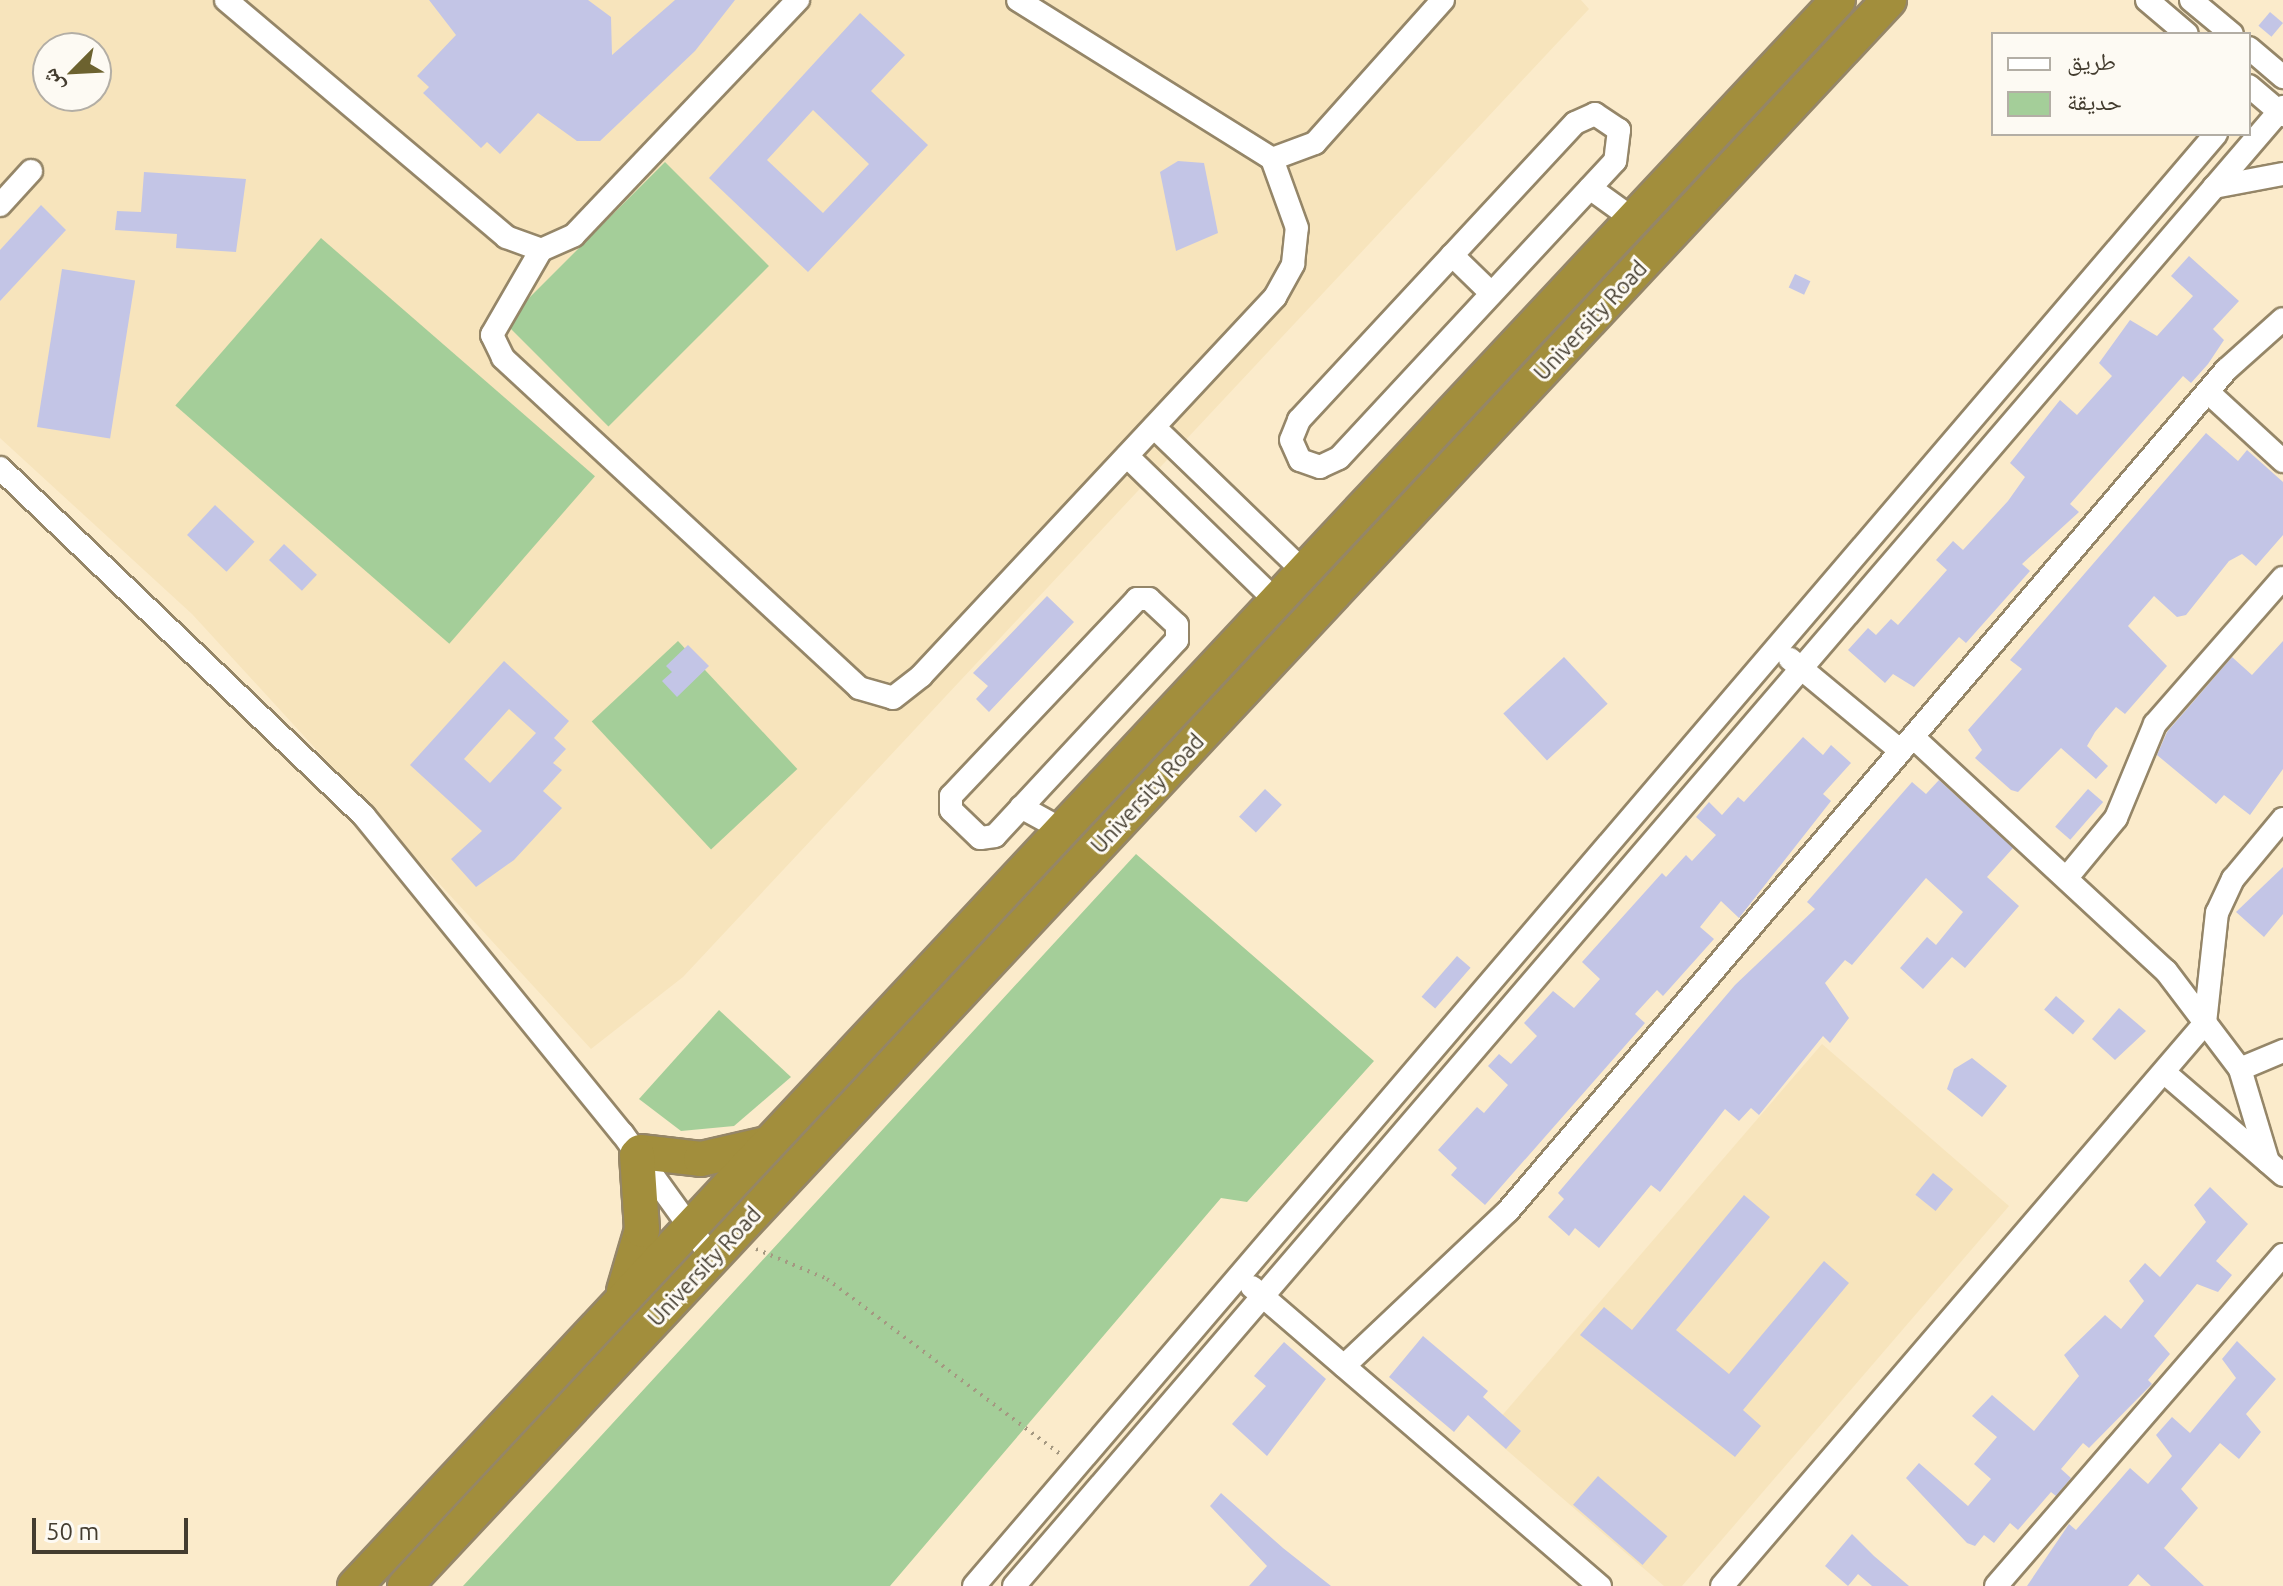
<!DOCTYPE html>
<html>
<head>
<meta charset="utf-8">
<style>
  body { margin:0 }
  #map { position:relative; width:2283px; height:1586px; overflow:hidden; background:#fbebcb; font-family:Ubuntu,"Noto Naskh Arabic",sans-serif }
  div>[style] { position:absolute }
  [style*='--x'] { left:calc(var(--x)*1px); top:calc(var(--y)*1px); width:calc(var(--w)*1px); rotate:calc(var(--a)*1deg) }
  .built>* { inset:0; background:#f7e4bc }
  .green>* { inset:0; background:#a4ce99; transform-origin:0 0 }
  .building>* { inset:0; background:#c3c5e6; transform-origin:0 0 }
  .path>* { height:4px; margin-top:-2px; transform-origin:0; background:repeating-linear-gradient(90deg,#a49881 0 2px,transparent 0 8px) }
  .roads { filter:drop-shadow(2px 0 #958668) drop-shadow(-2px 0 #958668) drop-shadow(0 2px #958668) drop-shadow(0 -2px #958668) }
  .minor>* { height:22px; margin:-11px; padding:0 11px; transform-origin:11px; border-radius:11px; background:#fff }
  .highway>* { height:34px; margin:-17px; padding:0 17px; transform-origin:17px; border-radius:17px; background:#a28e3c }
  span { translate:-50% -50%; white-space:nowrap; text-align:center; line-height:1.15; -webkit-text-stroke:6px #fdfaf3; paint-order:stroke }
  .street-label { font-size:22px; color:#433c2f }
  .legend { position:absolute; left:1991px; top:32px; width:260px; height:104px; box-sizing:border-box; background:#fdfaf3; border:2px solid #b3aea5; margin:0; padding:10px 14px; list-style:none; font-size:24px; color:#433c2f }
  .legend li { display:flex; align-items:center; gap:16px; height:40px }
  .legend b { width:40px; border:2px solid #b3aea5 }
  .north { position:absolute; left:32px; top:32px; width:80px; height:80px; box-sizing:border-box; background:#fdfaf3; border:2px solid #b3aea5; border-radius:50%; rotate:246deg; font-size:22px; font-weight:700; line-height:32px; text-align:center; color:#433c2f }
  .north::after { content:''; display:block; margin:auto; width:28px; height:36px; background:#6c622f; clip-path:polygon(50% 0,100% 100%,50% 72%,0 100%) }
  .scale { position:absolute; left:32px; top:1518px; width:156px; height:36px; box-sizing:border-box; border:4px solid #433c2f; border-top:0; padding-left:10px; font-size:24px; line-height:28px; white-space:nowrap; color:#433c2f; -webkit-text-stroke:6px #fdfaf3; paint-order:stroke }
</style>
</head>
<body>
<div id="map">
  <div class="built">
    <i style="clip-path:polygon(evenodd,0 0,1581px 0,1589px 9px,683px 977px,591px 1049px,192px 614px,0 438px,0 0,48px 48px,96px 48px,96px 96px,48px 96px,48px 48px)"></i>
    <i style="clip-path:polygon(1822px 1044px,2009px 1206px,1682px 1586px,1664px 1586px,1487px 1433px)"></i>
  </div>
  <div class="green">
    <i style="left:665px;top:162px;width:147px;height:227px;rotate:45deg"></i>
    <i style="left:321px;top:238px;width:363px;height:222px;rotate:41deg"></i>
    <i style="left:678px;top:641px;width:175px;height:118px;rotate:47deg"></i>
    <i style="clip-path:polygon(1136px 854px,1374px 1061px,1247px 1202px,1221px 1198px,890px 1586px,463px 1586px)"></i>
    <i style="clip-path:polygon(719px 1010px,791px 1077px,734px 1126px,681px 1131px,639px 1099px)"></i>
  </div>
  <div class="building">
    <i style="clip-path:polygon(429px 0,588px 0,611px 17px,612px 55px,675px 0,735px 0,695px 51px,600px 141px,577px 141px,538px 113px,500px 154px,487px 142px,481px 148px,423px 93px,429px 87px,417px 76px,456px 35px)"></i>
    <i style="left:2270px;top:12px;width:17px;height:18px;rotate:40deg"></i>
    <i style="clip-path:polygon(evenodd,860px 13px,905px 55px,871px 91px,928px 145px,808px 272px,709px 178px,860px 13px,813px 110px,869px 164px,823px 213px,767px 160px,813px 110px)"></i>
    <i style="clip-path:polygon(1178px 161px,1204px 163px,1218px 233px,1176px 251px,1160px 172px)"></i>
    <i style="clip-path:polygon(144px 172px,246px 179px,236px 252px,176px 248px,177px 234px,115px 230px,117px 211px,141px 212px)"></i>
    <i style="clip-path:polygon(41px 205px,66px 230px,0 301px,0 250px)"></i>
    <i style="clip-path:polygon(2189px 256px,2239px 301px,2213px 329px,2224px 340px,2208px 364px,2191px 383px,2183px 376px,2070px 504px,2079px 512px,2022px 564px,2030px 571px,1966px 643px,1959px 637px,1914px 687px,1893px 674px,1885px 683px,1848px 650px,1868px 628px,1876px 635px,1891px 619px,1898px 625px,1947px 570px,1936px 560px,1953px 541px,1963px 550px,2008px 501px,2025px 477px,2010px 463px,2060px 400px,2077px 415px,2112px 376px,2099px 363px,2130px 320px,2157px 336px,2193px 296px,2171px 276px)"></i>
    <i style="left:62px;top:269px;width:74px;height:160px;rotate:9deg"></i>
    <i style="left:1795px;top:274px;width:17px;height:15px;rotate:25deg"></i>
    <i style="clip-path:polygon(2206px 433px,2238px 461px,2247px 450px,2283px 482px,2283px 535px,2256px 566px,2242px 554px,2229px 561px,2186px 615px,2177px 617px,2154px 596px,2128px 626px,2167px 666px,2125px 714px,2116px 707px,2095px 732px,2087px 746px,2108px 766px,2096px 779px,2061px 748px,2018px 792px,2011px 790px,1975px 758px,1982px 750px,1968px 730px,2022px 669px,2010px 660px)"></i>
    <i style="left:215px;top:505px;width:54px;height:41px;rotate:43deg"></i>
    <i style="left:284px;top:544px;width:45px;height:22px;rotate:43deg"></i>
    <i style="clip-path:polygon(1047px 596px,1074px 622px,989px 712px,976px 699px,988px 686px,973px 673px)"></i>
    <i style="clip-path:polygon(2283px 641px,2283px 769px,2250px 815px,2224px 795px,2216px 804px,2157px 755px,2167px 732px,2232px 657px,2252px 675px)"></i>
    <i style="clip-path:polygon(688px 645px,709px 666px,677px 697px,662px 681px,672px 672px,666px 666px)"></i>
    <i style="left:1564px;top:657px;width:64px;height:83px;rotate:47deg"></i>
    <i style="clip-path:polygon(evenodd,504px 661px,569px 721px,554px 738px,566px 749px,553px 763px,562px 770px,543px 791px,562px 808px,514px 860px,476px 887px,451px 859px,482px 831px,410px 765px,504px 661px,509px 709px,536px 733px,490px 783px,464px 759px,509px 709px)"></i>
    <i style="clip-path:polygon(1803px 737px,1823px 755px,1831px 745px,1851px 763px,1823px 794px,1831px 801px,1739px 918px,1721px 901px,1700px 927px,1714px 939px,1663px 996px,1657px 990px,1635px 1014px,1645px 1023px,1485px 1205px,1451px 1175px,1457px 1168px,1438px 1150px,1477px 1107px,1484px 1113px,1508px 1085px,1488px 1066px,1499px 1054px,1511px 1064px,1537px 1036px,1524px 1023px,1553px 991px,1574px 1008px,1600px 979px,1582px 962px,1662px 873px,1666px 877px,1686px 855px,1692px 861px,1716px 835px,1696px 817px,1709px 802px,1722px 815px,1738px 797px,1744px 802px)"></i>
    <i style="clip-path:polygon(1939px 780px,2013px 848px,1987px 877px,2019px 906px,1965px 968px,1952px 957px,1923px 989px,1900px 968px,1927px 937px,1936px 945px,1963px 912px,1926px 878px,1852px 965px,1845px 960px,1825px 983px,1849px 1018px,1830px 1043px,1823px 1036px,1759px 1115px,1751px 1108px,1739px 1121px,1725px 1109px,1660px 1192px,1651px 1185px,1599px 1248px,1575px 1228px,1569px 1236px,1548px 1217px,1564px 1199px,1558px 1193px,1735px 985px,1815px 909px,1807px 902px,1912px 782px,1926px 794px)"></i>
    <i style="left:1265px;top:789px;width:23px;height:38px;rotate:43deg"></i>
    <i style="left:2088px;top:789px;width:20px;height:50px;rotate:41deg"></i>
    <i style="clip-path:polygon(2283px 867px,2283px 914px,2264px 937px,2236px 912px)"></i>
    <i style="left:1457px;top:956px;width:18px;height:54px;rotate:41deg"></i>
    <i style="left:2056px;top:996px;width:38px;height:18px;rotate:41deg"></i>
    <i style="clip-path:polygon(2119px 1008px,2146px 1031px,2115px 1060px,2092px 1039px)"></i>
    <i style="clip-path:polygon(1972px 1058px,2007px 1086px,1982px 1117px,1947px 1089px,1954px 1069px)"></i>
    <i style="left:1933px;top:1173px;width:26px;height:28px;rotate:39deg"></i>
    <i style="clip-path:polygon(2210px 1187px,2248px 1224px,2216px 1261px,2232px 1275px,2218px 1292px,2197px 1284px,2154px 1336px,2170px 1354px,2148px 1380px,2152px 1384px,2089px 1448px,2083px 1443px,2061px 1469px,2071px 1478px,2056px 1496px,2051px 1492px,2018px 1530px,2010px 1523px,1994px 1543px,1984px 1535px,1975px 1546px,1967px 1543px,1906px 1478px,1919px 1463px,1968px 1506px,1991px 1479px,1974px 1464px,1997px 1437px,1972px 1416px,1992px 1395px,2034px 1431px,2079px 1376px,2064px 1355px,2105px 1315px,2121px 1329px,2144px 1301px,2129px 1281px,2145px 1263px,2160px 1277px,2206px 1222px,2194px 1205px)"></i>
    <i style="clip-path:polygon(1744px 1195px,1770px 1217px,1676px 1330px,1729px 1374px,1824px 1261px,1849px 1283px,1743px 1410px,1761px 1426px,1735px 1457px,1580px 1335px,1604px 1307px,1632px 1330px)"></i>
    <i style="clip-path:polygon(1423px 1336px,1488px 1391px,1483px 1397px,1521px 1431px,1506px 1449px,1468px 1415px,1454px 1432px,1389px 1377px)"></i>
    <i style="clip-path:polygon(2237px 1341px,2276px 1379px,2246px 1414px,2261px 1432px,2239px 1459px,2220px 1443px,2181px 1489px,2198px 1508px,2164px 1548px,2204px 1586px,2151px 1586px,2138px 1574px,2128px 1586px,2027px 1586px,2069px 1524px,2076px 1530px,2130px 1468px,2148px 1484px,2172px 1456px,2156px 1435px,2172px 1417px,2190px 1433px,2236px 1378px,2222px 1359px)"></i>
    <i style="clip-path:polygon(1284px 1342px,1326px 1379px,1267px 1456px,1232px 1424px,1266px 1386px,1254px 1376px)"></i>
    <i style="left:1598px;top:1476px;width:92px;height:38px;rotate:41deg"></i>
    <i style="clip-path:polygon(1221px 1493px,1283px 1548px,1331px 1586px,1249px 1586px,1267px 1566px,1210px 1506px)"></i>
    <i style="clip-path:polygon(1852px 1534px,1874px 1556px,1909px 1586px,1872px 1586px,1858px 1574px,1848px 1586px,1825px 1566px)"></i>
  </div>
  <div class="path">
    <i style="--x:756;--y:1249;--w:77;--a:22.9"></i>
    <i style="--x:827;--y:1279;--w:293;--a:36.9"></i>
  </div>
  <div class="roads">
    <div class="minor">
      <i style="--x:226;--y:0;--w:367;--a:40.2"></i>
      <i style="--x:506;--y:237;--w:37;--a:20"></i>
      <i style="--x:541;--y:250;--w:36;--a:-24"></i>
      <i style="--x:574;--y:235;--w:325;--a:-46.4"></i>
      <i style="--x:1018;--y:0;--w:300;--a:32"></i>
      <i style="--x:1272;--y:159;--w:46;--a:-20.4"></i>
      <i style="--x:1315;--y:143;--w:192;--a:-48.2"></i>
      <i style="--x:2147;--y:0;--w:52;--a:40.4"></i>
      <i style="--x:2191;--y:0;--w:53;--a:39.7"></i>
      <i style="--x:2249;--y:48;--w:45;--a:40.5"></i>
      <i style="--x:2249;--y:86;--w:45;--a:40.5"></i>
      <i style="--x:1595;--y:114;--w:29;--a:34"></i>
      <i style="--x:1619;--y:130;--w:31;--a:97"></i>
      <i style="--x:1615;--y:161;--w:405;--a:132.9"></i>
      <i style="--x:1339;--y:458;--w:21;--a:155"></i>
      <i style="--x:1320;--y:467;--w:21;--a:-161"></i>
      <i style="--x:1300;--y:460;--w:22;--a:-114"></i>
      <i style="--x:1291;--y:440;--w:22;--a:-68"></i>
      <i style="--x:1299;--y:420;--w:405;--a:-47.1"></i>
      <i style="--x:1575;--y:123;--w:22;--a:-24"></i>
      <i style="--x:2214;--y:187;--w:70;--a:-10.7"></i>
      <i style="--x:1590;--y:188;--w:53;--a:35.8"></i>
      <i style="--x:0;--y:205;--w:46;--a:-47.6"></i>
      <i style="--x:541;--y:250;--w:98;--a:120"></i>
      <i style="--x:492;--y:335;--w:25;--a:64"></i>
      <i style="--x:503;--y:358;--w:485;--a:42.8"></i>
      <i style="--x:859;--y:688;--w:35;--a:16"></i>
      <i style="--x:893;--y:698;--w:36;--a:-38"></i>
      <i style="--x:921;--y:676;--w:519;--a:-46.95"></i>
      <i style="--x:1275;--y:297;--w:38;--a:-61"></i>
      <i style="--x:1293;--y:264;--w:36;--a:-84"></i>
      <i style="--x:1297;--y:228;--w:73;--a:-109.9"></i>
      <i style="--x:1452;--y:255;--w:54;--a:44.3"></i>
      <i style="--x:2208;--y:392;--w:102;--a:42.6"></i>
      <i style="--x:1154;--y:427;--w:209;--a:44"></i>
      <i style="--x:1127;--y:456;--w:208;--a:44.2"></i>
      <i style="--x:0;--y:468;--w:504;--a:43.71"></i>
      <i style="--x:364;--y:816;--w:409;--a:50.9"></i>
      <i style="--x:622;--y:1133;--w:154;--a:54.2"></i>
      <i style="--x:1137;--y:599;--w:12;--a:0"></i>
      <i style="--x:1149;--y:599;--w:38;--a:43"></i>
      <i style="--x:1177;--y:625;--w:15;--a:90"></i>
      <i style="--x:1177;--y:640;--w:267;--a:132.9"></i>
      <i style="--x:995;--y:836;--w:15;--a:172"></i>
      <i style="--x:980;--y:838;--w:40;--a:-136"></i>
      <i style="--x:951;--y:810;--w:14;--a:-90"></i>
      <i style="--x:951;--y:796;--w:271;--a:-46.6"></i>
      <i style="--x:1790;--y:659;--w:144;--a:39.7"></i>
      <i style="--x:1913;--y:737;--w:345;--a:42.8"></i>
      <i style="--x:2166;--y:971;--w:123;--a:52.9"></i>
      <i style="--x:2240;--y:1069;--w:97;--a:73.2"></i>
      <i style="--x:1021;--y:807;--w:46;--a:28.8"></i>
      <i style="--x:2069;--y:875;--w:74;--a:-50.5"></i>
      <i style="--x:2116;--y:818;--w:102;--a:-67.5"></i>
      <i style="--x:2155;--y:724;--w:194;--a:-48.8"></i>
      <i style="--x:2240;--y:1069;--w:47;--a:-22.7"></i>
      <i style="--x:2165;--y:1073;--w:156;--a:40.8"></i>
      <i style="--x:1252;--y:1287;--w:459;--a:40.7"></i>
      <i style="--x:1344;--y:1366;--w:226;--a:-43.4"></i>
      <i style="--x:1508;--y:1211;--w:1106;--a:-49.51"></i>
      <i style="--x:2226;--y:370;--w:76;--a:-41.8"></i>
      <i style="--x:974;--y:1586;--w:1911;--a:-49.46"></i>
      <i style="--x:1014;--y:1586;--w:1949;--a:-49.37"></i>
      <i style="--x:1722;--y:1586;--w:742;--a:-49.37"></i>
      <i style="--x:2205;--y:1023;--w:111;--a:-83.8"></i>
      <i style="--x:2217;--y:913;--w:38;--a:-65"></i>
      <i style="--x:2233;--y:879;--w:78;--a:-50.2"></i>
      <i style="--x:1996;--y:1586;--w:438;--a:-49.1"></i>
    </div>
    <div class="highway">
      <i style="--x:640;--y:1152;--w:61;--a:6.5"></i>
      <i style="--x:701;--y:1159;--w:68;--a:-12.8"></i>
      <i style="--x:624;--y:1291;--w:64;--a:-73.6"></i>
      <i style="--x:642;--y:1230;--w:75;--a:-93.8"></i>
      <i style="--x:355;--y:1586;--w:2171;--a:-46.92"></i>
      <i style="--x:405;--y:1586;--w:2172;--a:-46.9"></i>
    </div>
  </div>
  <div class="street-label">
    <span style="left:1590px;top:320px;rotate:-47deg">University Road</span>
    <span style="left:1147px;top:793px;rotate:-47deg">University Road</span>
    <span style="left:704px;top:1266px;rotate:-47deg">University Road</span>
  </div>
  <ul class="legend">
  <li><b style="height:10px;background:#fff"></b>طريق</li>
  <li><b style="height:22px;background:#a4ce99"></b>حديقة</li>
  </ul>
  <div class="north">ش</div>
  <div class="scale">50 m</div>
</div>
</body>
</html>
